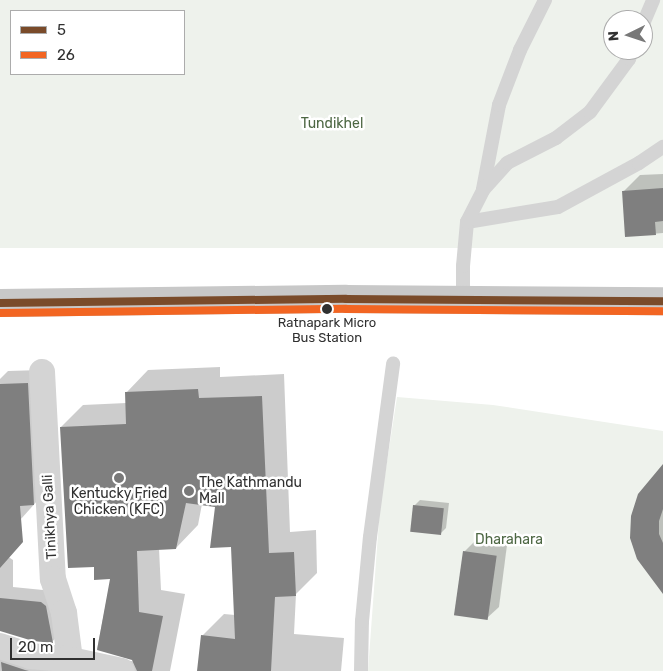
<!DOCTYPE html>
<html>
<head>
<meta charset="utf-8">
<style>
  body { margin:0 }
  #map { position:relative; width:663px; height:671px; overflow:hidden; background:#fff; font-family:Rubik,sans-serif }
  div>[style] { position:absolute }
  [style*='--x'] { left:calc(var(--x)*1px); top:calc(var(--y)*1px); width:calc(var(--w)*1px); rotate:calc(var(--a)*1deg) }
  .green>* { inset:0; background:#eef2ec }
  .shadow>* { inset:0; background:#0003 }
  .building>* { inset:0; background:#7f7f7f; transform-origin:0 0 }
  .service>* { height:14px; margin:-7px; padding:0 7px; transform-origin:7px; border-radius:7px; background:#d4d4d4 }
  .minor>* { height:26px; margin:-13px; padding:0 13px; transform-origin:13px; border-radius:13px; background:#d4d4d4 }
  .primary>* { height:28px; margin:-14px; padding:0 14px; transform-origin:14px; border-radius:14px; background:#c8c8c8 }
  .bus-1>* { height:8px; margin:-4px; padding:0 4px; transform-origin:4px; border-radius:4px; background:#7a4b2a }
  .bus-2>* { height:8px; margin:-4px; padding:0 4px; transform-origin:4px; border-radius:4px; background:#f26522 }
  .dots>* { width:14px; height:14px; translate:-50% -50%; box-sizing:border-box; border:2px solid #fff; border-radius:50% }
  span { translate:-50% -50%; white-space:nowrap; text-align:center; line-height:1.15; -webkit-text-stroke:5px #fff; paint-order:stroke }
  .bus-label { font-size:13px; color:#303030 }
  .park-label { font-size:14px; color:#4d6743 }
  .poi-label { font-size:14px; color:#303030 }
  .left { translate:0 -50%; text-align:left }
  .street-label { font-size:14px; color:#303030 }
  .legend { position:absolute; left:10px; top:10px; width:175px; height:65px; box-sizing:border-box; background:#fff; border:1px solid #acacac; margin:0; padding:6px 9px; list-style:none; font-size:15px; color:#303030 }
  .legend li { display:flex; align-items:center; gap:10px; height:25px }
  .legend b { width:25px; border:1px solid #acacac }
  .north { position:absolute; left:603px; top:10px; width:50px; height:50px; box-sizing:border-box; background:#fff; border:1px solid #acacac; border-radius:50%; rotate:266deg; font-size:14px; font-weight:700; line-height:20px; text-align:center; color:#303030 }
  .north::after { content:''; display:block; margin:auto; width:18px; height:22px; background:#787878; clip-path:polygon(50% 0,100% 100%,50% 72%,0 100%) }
  .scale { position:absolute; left:10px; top:638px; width:85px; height:22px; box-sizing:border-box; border:2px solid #303030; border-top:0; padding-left:6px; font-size:15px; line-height:18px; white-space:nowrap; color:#303030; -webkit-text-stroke:4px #fff; paint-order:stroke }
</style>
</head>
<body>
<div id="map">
  <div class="green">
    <i style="clip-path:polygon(evenodd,0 0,663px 0,663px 248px,0 248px,0 0,11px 11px,184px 11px,184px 74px,11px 74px,11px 11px,0 0,613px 20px,643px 20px,643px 50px,613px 50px,613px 20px)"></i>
    <i style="clip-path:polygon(397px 397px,493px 405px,663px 431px,663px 671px,368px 671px,380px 507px)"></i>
  </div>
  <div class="shadow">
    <i style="clip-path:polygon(663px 174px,663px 233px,627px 236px,623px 192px,640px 175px)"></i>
    <i style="clip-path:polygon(220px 367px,220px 377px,284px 374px,290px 532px,316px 530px,317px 573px,296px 594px,294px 634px,344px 638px,341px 671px,198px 671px,202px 636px,224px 614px,235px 615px,232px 546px,216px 506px,202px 504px,198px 525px,176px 548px,159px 548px,161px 590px,185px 594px,170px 671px,100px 671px,113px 658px,137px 662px,126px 655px,97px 649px,111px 578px,95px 566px,61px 427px,83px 405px,126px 403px,126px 393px,148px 370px)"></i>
    <i style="clip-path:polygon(41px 370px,47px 490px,21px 519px,0 519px,0 379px,8px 371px)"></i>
    <i style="clip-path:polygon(663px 470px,663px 584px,651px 576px)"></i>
    <i style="clip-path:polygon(420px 500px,449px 503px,446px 528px,440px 534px,414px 506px)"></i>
    <i style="clip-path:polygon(476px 540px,507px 545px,499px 607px,487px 618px,464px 552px)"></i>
    <i style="clip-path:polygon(0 551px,13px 560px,13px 587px,53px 591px,63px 630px,52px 642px,0 613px)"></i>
    <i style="clip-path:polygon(0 650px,68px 671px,0 671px)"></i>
  </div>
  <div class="building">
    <i style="clip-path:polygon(663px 188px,663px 221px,655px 222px,656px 235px,625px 237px,622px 191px)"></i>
    <i style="clip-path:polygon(28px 383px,34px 505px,20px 506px,23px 542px,0 568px,0 384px)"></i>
    <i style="clip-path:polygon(198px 389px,199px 398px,262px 396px,269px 553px,294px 552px,296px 596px,275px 597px,271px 671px,197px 671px,201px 635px,235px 639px,231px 547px,210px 548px,215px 507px,186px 503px,176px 549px,137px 551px,139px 612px,163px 616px,152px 671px,137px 671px,132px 660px,97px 650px,110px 579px,94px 580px,94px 567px,68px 568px,60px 427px,126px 424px,125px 392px)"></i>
    <i style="clip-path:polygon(663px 464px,663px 509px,659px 521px,659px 534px,663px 543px,663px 594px,637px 559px,630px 538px,631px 516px,638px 494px)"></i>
    <i style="left:413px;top:505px;width:31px;height:27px;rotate:6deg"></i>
    <i style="left:463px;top:551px;width:34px;height:65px;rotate:8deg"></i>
    <i style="clip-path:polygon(0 598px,41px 602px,46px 606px,53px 643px,33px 641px,0 631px)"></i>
    <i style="clip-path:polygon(1px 662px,25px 670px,29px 671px,2px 671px)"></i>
  </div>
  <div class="service">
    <i style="--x:643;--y:24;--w:26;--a:-67"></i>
    <i style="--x:483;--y:189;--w:86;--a:-79.2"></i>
    <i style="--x:499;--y:105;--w:59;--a:-69.1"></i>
    <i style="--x:520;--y:50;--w:56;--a:-63.4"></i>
    <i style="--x:467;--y:222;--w:92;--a:-9.4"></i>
    <i style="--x:558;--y:207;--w:92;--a:-28.5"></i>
    <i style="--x:639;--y:163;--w:29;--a:-34"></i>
    <i style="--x:463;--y:299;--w:33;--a:-90"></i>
    <i style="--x:463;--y:266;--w:44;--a:-84.8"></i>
    <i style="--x:467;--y:222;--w:36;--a:-63"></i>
    <i style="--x:483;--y:190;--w:36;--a:-48"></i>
    <i style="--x:507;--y:163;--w:55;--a:-27"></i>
    <i style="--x:556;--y:138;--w:43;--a:-37.4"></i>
    <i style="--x:590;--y:112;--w:66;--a:-53.7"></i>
    <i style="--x:629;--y:59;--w:9;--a:-72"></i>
    <i style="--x:361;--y:671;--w:50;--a:-88.9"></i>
    <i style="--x:362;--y:621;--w:84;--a:-84.6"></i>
    <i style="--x:370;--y:537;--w:175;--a:-82.4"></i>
  </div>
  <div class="minor">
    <i style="--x:42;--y:372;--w:207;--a:87"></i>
    <i style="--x:53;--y:579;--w:36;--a:72"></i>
    <i style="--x:64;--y:613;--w:47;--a:82.7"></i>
    <i style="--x:0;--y:646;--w:32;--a:18"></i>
    <i style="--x:30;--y:656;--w:36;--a:5"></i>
    <i style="--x:66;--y:659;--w:57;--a:12.1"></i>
  </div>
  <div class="primary">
    <i style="--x:0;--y:303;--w:346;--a:-0.7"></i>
    <i style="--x:346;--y:299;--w:317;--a:0.4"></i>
  </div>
  <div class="bus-1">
    <i style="--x:0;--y:303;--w:346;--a:-0.7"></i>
    <i style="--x:346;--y:299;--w:317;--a:0.4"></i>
  </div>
  <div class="bus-2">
    <i style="--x:0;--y:313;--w:346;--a:-0.7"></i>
    <i style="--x:346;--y:309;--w:317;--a:0.4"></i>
  </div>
  <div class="dots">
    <i style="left:327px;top:309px;background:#303030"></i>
    <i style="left:119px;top:478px;background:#787878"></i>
    <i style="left:189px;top:491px;background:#787878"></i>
  </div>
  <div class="bus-label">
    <span style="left:327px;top:331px">Ratnapark Micro<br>Bus Station</span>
  </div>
  <div class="park-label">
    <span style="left:332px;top:124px">Tundikhel</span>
    <span style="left:509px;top:540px">Dharahara</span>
  </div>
  <div class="poi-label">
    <span class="left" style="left:199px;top:491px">The Kathmandu<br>Mall</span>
    <span style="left:119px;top:502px">Kentucky Fried<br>Chicken (KFC)</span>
  </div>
  <div class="street-label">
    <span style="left:50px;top:517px;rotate:-93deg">Tinikhya Galli</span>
  </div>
  <ul class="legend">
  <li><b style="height:6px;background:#7a4b2a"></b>5</li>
  <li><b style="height:6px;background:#f26522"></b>26</li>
  </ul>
  <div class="north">N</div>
  <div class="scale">20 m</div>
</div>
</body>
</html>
